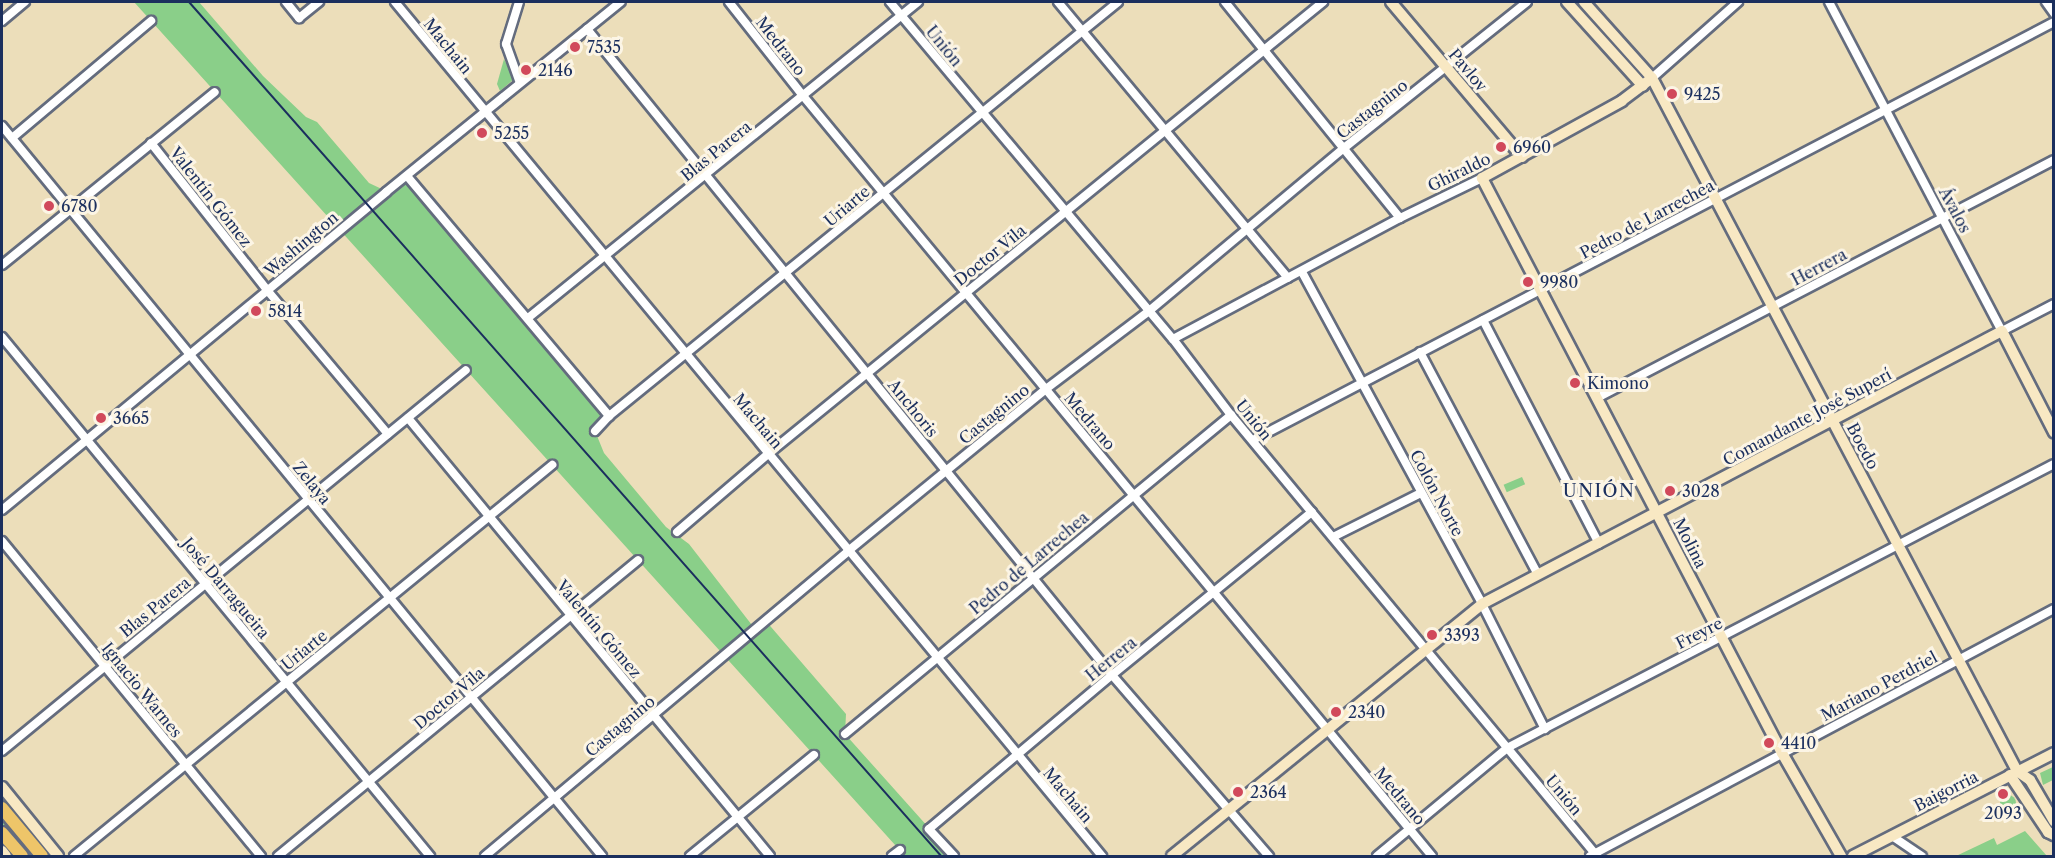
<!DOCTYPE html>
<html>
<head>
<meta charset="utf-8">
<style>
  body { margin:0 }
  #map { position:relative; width:2055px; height:858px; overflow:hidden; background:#ecdeba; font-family:"Libre Caslon Text",serif }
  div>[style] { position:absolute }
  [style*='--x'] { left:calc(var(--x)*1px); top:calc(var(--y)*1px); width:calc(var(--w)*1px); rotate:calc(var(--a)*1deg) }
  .green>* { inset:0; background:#8acf89; transform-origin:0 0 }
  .round { border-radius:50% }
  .roads { filter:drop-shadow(2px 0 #646c7e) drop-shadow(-2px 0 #646c7e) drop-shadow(0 2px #646c7e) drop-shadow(0 -2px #646c7e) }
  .street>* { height:8px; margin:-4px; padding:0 4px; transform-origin:4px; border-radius:4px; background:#fff }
  .secondary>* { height:10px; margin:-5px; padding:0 5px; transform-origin:5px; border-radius:5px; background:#f8e8c3 }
  .primary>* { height:12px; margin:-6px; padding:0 6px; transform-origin:6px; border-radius:6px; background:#eec569 }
  .rail>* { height:2px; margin:-1px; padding:0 1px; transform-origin:1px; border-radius:1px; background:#1b2f5e }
  .dots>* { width:16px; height:16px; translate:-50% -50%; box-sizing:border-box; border:3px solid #fcf5e5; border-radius:50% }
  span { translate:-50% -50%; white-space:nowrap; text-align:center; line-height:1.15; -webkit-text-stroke:6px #fcf5e5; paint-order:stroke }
  .street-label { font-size:16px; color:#1b2f5e }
  .poi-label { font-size:16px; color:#1b2f5e }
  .left { translate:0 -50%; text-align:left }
  .neighbourhood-label { font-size:18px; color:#1b2f5e; letter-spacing:1.5px }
  .frame { position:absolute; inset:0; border:3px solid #1b2f5e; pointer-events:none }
</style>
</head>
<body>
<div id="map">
  <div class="green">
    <i style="clip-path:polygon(134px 2px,199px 2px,263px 76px,306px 117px,317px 122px,369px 183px,386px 191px,407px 176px,609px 416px,595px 431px,604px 453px,666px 527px,689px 544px,755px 629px,765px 620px,846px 714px,845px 734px,954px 856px,905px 856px)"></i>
    <i style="clip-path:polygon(504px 59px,514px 79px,500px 91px,497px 84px)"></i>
    <i style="left:1522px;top:477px;width:8px;height:20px;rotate:67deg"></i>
    <i style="clip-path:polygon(2053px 767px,2053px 780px,2043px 785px,2040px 773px)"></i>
    <i style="clip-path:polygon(2px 787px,58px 856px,6px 856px,2px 851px)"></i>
    <i class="round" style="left:2000px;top:795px;width:16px;height:16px"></i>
    <i style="clip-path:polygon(2025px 831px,2047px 856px,1956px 856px,1994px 838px,1997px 845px)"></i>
  </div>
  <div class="roads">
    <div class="street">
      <i style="--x:286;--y:2;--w:21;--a:51"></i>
      <i style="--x:299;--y:18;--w:26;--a:-39"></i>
      <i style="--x:395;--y:2;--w:1109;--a:50.38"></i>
      <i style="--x:519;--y:2;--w:44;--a:107.2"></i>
      <i style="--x:506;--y:44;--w:41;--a:70.3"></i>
      <i style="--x:729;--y:2;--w:121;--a:51.7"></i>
      <i style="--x:804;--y:97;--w:985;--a:50.4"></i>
      <i style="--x:890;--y:2;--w:440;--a:50"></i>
      <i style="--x:1173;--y:339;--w:96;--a:52.7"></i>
      <i style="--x:1231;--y:415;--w:573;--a:50.31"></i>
      <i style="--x:1058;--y:2;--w:359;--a:50.2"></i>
      <i style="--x:1225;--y:2;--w:278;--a:51"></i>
      <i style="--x:1829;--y:2;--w:372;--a:62.3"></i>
      <i style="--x:2002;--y:331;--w:59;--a:-27.4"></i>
      <i style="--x:2046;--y:2;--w:14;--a:54"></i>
      <i style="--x:2;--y:21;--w:30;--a:-40"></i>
      <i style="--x:587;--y:29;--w:832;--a:50.9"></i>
      <i style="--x:1112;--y:675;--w:240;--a:49.1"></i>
      <i style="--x:1652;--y:78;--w:115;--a:-41.5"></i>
      <i style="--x:2;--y:126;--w:945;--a:50.58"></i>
      <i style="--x:12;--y:138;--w:182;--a:-40.1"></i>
      <i style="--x:151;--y:143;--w:187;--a:51.7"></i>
      <i style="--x:267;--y:290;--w:188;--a:50"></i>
      <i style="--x:407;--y:176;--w:314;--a:49.9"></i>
      <i style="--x:2;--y:265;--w:274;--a:-39.1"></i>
      <i style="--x:1302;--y:272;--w:378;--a:61.5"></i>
      <i style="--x:1482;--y:604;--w:140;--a:63.3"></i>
      <i style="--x:528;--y:318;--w:502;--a:-39.02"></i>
      <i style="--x:1483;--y:320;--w:252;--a:62.6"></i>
      <i style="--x:2;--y:337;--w:673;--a:50.49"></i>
      <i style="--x:1173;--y:339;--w:257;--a:-28.1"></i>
      <i style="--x:1400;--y:218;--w:91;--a:-26"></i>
      <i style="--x:1420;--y:352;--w:252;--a:62.1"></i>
      <i style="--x:1597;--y:398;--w:515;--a:-27.51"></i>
      <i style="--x:408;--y:418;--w:568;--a:50.43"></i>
      <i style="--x:595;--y:431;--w:21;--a:-47"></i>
      <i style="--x:609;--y:416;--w:656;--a:-39.12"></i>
      <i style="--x:1253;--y:440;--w:904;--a:-27.56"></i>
      <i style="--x:2;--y:510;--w:499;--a:-39.6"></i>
      <i style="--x:386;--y:192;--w:302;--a:-39"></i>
      <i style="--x:677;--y:532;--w:120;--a:-40.6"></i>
      <i style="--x:768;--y:454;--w:716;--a:-39.16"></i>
      <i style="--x:1333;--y:537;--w:98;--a:-26.6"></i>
      <i style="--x:2;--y:541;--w:408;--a:50.6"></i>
      <i style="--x:845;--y:734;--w:501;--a:-39.57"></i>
      <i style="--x:2;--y:751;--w:600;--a:-39.39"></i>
      <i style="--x:1892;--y:836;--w:36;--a:34"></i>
      <i style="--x:74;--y:856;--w:618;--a:-39.28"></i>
      <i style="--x:278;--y:856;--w:466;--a:-39.4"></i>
      <i style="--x:485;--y:856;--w:474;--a:-40"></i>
      <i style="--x:848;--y:551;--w:256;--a:-39.3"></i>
      <i style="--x:1046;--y:389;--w:129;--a:-37.1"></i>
      <i style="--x:1149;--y:311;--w:254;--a:-39.9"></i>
      <i style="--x:1344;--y:148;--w:234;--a:-38.6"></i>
      <i style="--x:690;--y:856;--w:160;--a:-39.2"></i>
      <i style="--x:892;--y:856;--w:10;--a:-37"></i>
      <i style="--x:954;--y:856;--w:37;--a:-133"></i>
      <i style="--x:929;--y:829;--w:239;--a:-40.1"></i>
      <i style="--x:1112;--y:675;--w:258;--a:-39.2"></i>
      <i style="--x:1377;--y:856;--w:169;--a:-39.7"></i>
      <i style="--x:1507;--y:748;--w:616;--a:-27.44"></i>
      <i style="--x:1590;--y:856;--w:526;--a:-28.03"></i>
    </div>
    <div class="secondary">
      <i style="--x:1391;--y:2;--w:203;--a:49.8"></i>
      <i style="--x:1567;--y:2;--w:113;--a:47.9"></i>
      <i style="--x:1584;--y:2;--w:102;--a:48.2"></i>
      <i style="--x:1652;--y:78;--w:783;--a:62.22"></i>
      <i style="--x:2017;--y:771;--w:16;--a:35"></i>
      <i style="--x:2030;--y:780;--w:48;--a:59.7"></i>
      <i style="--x:1652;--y:78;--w:38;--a:143"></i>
      <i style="--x:1622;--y:101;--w:160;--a:151.2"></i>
      <i style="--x:1482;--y:178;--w:649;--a:62.45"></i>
      <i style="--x:1782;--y:753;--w:119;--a:60.2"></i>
      <i style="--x:2010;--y:775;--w:69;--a:56.3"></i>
      <i style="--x:2048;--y:832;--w:7;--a:27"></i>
      <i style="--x:2;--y:787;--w:89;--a:50.9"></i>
      <i style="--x:2;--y:851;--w:6;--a:51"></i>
      <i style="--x:1172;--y:856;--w:400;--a:-39.1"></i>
      <i style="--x:1482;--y:604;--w:587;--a:-27.7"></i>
      <i style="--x:2002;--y:331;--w:114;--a:62.8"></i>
      <i style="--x:1853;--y:856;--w:226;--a:-27.1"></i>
    </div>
    <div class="primary">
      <i style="--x:2;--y:808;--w:62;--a:50.2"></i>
      <i style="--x:2;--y:833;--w:30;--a:49"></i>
    </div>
  </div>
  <div class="rail">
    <i style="--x:189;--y:2;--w:1138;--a:48.63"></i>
  </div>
  <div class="dots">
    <i style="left:575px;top:47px;background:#d1495b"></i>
    <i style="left:526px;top:70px;background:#d1495b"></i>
    <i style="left:1672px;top:94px;background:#d1495b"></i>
    <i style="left:482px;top:133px;background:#d1495b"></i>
    <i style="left:1501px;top:147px;background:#d1495b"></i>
    <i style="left:49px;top:206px;background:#d1495b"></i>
    <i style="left:1528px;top:282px;background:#d1495b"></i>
    <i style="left:256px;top:311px;background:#d1495b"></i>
    <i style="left:1575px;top:383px;background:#d1495b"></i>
    <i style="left:101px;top:418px;background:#d1495b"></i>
    <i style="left:1670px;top:491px;background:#d1495b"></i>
    <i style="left:1432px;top:635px;background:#d1495b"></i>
    <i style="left:1336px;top:712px;background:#d1495b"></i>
    <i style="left:1769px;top:743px;background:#d1495b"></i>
    <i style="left:1238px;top:792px;background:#d1495b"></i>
    <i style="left:2003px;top:794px;background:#d1495b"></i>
  </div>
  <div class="street-label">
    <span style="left:448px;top:46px;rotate:51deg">Machain</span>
    <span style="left:781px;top:46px;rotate:52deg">Medrano</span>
    <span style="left:944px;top:46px;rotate:51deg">Unión</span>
    <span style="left:1468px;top:70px;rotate:50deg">Pavlov</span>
    <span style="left:1372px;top:109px;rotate:-38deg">Castagnino</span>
    <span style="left:716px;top:151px;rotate:-39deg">Blas Parera</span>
    <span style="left:1459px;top:172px;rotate:-26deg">Ghiraldo</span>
    <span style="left:211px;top:197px;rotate:52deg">Valentín Gómez</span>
    <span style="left:847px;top:206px;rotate:-40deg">Uriarte</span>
    <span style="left:1955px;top:210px;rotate:62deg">Ávalos</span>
    <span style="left:1647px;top:219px;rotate:-28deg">Pedro de Larrechea</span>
    <span style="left:301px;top:244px;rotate:-40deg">Washington</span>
    <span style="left:990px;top:255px;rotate:-39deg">Doctor Vila</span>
    <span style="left:1819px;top:267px;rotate:-28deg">Herrera</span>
    <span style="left:913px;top:408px;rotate:51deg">Anchoris</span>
    <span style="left:994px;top:414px;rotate:-39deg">Castagnino</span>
    <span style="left:1807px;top:417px;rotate:-28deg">Comandante José Superí</span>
    <span style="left:1254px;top:420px;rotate:51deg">Unión</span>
    <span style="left:758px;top:421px;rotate:50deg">Machain</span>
    <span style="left:1090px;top:421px;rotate:50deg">Medrano</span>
    <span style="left:1863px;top:446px;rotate:62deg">Boedo</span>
    <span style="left:312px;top:483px;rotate:51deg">Zelaya</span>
    <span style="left:1437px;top:493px;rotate:62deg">Colón Norte</span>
    <span style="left:1690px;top:543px;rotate:63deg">Molina</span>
    <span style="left:1029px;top:563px;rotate:-40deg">Pedro de Larrechea</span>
    <span style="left:226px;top:588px;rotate:50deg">José Darragueira</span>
    <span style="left:155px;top:607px;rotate:-39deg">Blas Parera</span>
    <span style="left:599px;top:629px;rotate:50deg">Valentín Gómez</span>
    <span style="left:1699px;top:633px;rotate:-27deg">Freyre</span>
    <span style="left:304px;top:650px;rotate:-39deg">Uriarte</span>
    <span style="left:1111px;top:659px;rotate:-39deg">Herrera</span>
    <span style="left:1879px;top:686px;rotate:-28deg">Mariano Perdriel</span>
    <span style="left:142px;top:690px;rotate:51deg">Ignacio Warnes</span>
    <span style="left:449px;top:698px;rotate:-40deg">Doctor Vila</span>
    <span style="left:620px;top:726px;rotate:-40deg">Castagnino</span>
    <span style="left:1946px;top:791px;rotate:-27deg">Baigorria</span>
    <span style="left:1068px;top:795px;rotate:50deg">Machain</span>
    <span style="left:1564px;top:795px;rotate:50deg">Unión</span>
    <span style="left:1400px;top:796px;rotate:50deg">Medrano</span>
  </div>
  <div class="poi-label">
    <span class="left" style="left:587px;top:47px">7535</span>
    <span class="left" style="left:538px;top:70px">2146</span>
    <span class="left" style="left:1684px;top:94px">9425</span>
    <span class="left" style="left:494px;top:133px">5255</span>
    <span class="left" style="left:1513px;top:147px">6960</span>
    <span class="left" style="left:61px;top:206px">6780</span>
    <span class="left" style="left:1540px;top:282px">9980</span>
    <span class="left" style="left:268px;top:311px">5814</span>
    <span class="left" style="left:1587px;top:383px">Kimono</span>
    <span class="left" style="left:113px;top:418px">3665</span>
    <span class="left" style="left:1682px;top:491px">3028</span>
    <span class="left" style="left:1444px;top:635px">3393</span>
    <span class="left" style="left:1348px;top:712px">2340</span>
    <span class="left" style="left:1781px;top:743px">4410</span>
    <span class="left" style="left:1250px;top:792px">2364</span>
    <span style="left:2003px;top:813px">2093</span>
  </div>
  <div class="neighbourhood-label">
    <span style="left:1599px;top:491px">UNIÓN</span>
  </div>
  <div class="frame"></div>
</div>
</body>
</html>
